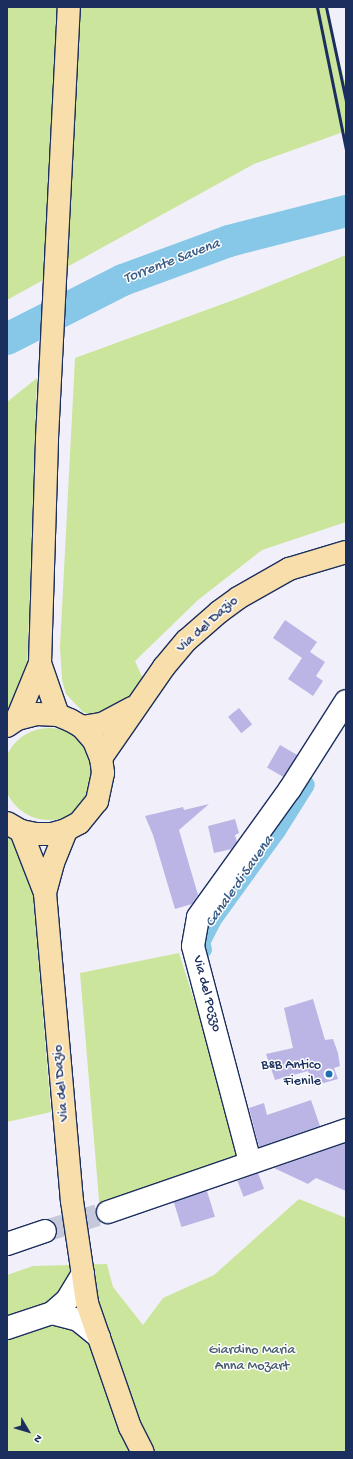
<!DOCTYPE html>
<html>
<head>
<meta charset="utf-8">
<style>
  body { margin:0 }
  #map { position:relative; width:353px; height:1459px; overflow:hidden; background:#f1f0fa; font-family:"Gochi Hand",sans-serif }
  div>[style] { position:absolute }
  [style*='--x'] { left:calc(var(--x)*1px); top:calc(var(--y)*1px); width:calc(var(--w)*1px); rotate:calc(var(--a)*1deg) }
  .green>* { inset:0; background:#cce59c }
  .round { border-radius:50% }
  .canal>* { height:19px; margin:-9.5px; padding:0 9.5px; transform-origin:9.5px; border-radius:9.5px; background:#87c7e7 }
  .river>* { height:32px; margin:-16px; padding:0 16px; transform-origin:16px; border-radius:16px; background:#87c7e7 }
  .building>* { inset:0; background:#bbb5e6; transform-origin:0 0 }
  .minor-tunnel>* { height:22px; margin-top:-11px; transform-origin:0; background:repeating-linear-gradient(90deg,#c6c9db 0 22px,transparent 0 33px) }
  .roads { filter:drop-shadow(1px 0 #1b2f5e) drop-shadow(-1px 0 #1b2f5e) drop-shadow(0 1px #1b2f5e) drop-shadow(0 -1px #1b2f5e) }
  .minor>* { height:22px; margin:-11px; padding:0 11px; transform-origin:11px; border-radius:11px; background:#fff }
  .major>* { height:22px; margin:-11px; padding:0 11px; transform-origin:11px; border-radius:11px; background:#f8deab }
  .rail>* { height:3px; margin:-1.5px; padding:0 1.5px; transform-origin:1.5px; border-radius:1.5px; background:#1b2f5e }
  .dots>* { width:11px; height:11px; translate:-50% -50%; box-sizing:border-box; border:2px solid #fff; border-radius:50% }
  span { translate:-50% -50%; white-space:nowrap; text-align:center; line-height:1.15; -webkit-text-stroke:3px #fff; paint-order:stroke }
  .street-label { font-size:14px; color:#1b2f5e }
  .poi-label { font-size:14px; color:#1b2f5e }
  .right { translate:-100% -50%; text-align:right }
  .park-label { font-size:14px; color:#475c6e }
  .water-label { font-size:15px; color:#3b5d87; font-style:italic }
  .frame { position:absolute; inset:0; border:8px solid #1b2f5e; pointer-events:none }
  .north { position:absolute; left:8px; top:1411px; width:40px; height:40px; -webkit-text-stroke:3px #fff; paint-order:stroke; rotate:128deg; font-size:11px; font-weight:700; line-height:16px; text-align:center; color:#1b2f5e }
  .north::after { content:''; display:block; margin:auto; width:14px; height:18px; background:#1b2f5e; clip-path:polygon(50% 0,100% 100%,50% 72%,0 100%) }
</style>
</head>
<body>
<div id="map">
  <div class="green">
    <i style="clip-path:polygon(7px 7px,326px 7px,346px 86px,346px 131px,254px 164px,7px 300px)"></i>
    <i style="clip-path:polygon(346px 255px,346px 522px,262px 550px,198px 600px,135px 661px,144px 681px,118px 711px,95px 717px,83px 712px,66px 694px,62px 680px,60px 647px,75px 358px,239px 298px)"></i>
    <i style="clip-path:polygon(37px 378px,27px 673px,7px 716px,7px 402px)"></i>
    <i class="round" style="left:3px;top:728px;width:92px;height:92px"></i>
    <i style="clip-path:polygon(7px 836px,16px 843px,31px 871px,51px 1112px,7px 1122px)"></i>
    <i style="clip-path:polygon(179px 953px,245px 1161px,100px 1212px,80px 973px)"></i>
    <i style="clip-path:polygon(299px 1199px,346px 1218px,346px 1452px,7px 1452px,7px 1275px,33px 1266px,107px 1264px,113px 1287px,143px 1325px,163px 1298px,214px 1275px)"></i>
  </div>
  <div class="canal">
    <i style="--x:202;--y:949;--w:7;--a:-106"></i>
    <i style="--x:200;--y:942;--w:25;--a:-63"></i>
    <i style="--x:211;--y:920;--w:111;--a:-54.2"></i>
    <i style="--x:276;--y:830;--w:54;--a:-57.8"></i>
  </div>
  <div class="river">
    <i style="--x:7;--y:339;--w:130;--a:-27"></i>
    <i style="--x:123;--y:280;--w:113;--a:-20.2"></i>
    <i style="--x:229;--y:241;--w:121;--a:-14.4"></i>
  </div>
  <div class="building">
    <i style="clip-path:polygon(285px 620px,317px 642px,310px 652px,325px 662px,316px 676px,323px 681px,313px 696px,288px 679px,302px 658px,273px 638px)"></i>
    <i style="left:239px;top:708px;width:21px;height:14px;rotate:51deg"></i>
    <i style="left:280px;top:745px;width:20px;height:26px;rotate:30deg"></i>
    <i style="clip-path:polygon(209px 804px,179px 830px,198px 895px,192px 904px,175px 909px,153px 835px,145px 816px,183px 807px,184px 810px)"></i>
    <i style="clip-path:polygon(235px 819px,239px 833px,235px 835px,237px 842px,232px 849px,214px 853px,208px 826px)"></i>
    <i style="clip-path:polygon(313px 999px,325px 1040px,333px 1039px,338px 1053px,340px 1066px,334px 1068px,338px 1079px,313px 1086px,308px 1071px,275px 1080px,266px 1054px,293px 1048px,284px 1008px)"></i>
    <i style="clip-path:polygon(311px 1100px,320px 1126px,259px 1147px,249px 1108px,264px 1103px,267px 1115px)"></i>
    <i style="clip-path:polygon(346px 1143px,346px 1191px,316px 1178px,308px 1184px,274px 1168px)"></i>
    <i style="left:258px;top:1173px;width:17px;height:22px;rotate:69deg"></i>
    <i style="left:207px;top:1191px;width:27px;height:35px;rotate:73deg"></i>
  </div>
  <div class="minor-tunnel">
    <i style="--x:45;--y:1231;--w:66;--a:-16.8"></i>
  </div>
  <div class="roads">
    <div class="minor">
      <i style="--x:250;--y:1162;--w:223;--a:-104.8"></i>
      <i style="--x:193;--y:946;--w:29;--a:-80"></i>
      <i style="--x:198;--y:917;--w:158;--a:-54.3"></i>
      <i style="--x:290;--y:789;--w:104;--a:-57.5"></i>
      <i style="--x:108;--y:1212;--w:252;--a:-19"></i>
      <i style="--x:7;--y:1244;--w:40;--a:-18.9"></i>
      <i style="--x:52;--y:1313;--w:20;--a:-41"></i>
      <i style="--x:67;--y:1300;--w:31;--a:-59"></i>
      <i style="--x:7;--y:1328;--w:47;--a:-18.4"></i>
      <i style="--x:52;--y:1313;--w:27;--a:15"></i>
      <i style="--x:78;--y:1320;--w:27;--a:39"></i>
    </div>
    <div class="major">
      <i style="--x:58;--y:715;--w:55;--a:-109.1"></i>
      <i style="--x:40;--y:663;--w:225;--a:-88.2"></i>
      <i style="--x:47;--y:438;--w:432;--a:-87.1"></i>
      <i style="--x:17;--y:719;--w:61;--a:-67.7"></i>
      <i style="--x:7;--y:726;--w:12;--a:-35"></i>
      <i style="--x:17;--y:719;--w:21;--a:-14"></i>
      <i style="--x:37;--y:714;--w:21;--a:3"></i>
      <i style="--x:58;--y:715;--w:13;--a:23"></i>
      <i style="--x:70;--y:720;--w:14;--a:30"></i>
      <i style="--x:82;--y:727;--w:18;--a:49"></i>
      <i style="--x:94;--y:741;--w:18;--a:68"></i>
      <i style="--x:101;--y:758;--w:15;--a:82"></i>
      <i style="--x:103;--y:773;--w:29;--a:102"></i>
      <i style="--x:97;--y:801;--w:28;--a:129"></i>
      <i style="--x:79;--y:823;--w:15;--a:152"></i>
      <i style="--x:66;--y:830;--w:15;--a:164"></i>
      <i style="--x:52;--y:834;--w:16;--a:180"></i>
      <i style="--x:36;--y:834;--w:15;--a:-169"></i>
      <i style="--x:21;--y:831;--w:16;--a:-150"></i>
      <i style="--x:82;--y:727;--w:20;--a:-9"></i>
      <i style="--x:102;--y:724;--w:34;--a:-28"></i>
      <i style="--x:101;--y:758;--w:111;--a:-55.3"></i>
      <i style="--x:164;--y:667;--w:35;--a:-50"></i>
      <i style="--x:187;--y:640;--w:43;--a:-41.2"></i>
      <i style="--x:219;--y:612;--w:24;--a:-36"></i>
      <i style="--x:238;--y:598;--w:59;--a:-29.6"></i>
      <i style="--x:289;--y:569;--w:59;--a:-16.6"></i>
      <i style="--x:21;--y:831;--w:66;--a:68.8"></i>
      <i style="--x:45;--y:893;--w:309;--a:85"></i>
      <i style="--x:72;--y:1201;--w:103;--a:81.6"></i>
      <i style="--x:87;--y:1303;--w:131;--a:70.9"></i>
      <i style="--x:130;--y:1427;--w:28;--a:63"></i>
      <i style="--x:45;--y:893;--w:31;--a:-75"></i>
      <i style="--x:53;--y:863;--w:35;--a:-68"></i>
    </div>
  </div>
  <div class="rail">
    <i style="--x:317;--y:7;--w:145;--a:78.5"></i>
    <i style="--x:326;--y:7;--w:96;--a:78"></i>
  </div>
  <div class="dots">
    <i style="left:329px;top:1074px;background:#1f6fb2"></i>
  </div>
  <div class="street-label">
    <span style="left:208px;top:625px;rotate:-42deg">Via del Dazio</span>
    <span style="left:206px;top:994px;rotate:75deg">Via del Pozzo</span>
    <span style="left:62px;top:1083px;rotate:-95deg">Via del Dazio</span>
  </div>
  <div class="poi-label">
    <span class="right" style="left:321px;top:1074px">B&amp;B Antico<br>Fienile</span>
  </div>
  <div class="park-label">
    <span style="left:252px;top:1359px">Giardino Maria<br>Anna Mozart</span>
  </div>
  <div class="water-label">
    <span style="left:172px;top:262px;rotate:-21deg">Torrente Savena</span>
    <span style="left:240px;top:882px;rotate:-55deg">Canale di Savena</span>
  </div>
  <div class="frame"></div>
  <div class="north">N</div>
</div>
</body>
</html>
